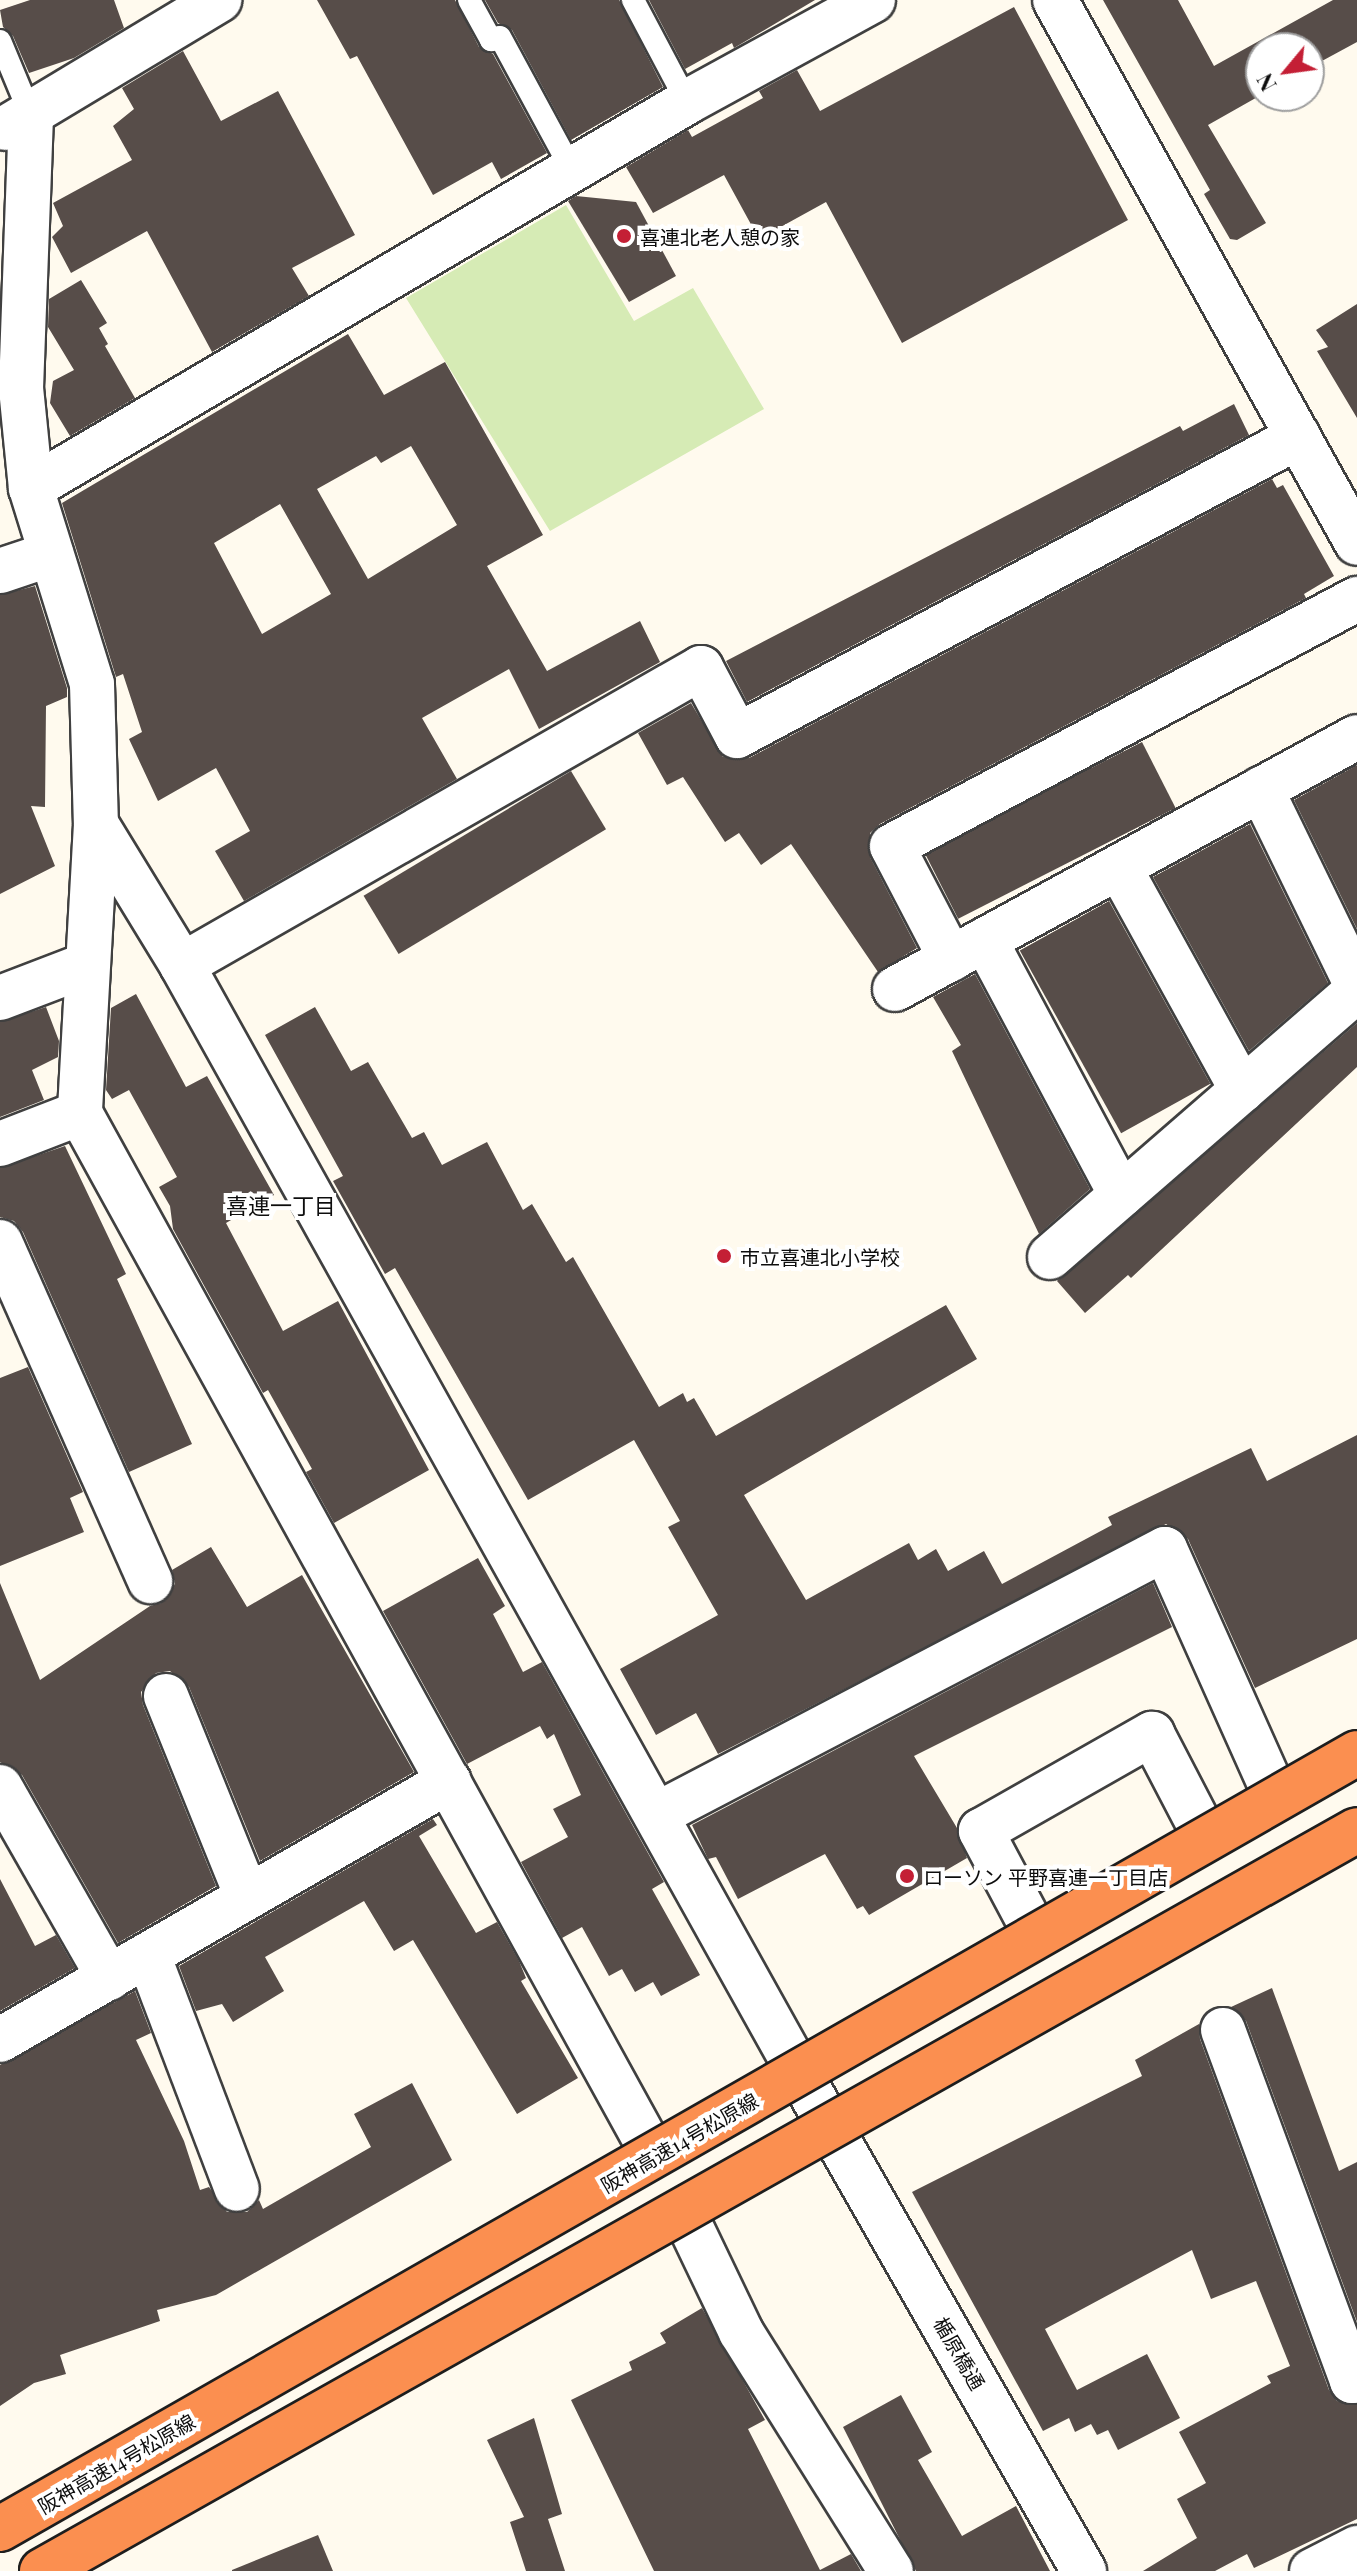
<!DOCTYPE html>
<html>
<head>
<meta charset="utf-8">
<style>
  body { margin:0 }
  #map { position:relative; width:1357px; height:2571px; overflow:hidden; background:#fffaee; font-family:"Playfair Display","Noto Sans JP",serif }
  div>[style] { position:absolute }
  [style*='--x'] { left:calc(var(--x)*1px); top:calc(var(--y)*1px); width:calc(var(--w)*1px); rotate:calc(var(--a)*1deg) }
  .green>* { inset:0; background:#d6ebb5 }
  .building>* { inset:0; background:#574d49; transform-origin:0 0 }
  .roads { filter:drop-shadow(2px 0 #404040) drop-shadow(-2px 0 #404040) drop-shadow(0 2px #404040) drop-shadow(0 -2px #404040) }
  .service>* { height:22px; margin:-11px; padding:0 11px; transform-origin:11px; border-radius:11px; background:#fff }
  .minor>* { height:44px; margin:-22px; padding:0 22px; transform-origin:22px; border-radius:22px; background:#fff }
  .bridges { filter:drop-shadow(2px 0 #1e1e1e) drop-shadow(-2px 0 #1e1e1e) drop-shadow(0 2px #1e1e1e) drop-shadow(0 -2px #1e1e1e) }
  .motorway-bridge>* { height:44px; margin:-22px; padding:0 22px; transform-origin:22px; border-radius:22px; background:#fb8f50 }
  .dots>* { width:22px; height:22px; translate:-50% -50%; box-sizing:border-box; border:4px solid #fff; border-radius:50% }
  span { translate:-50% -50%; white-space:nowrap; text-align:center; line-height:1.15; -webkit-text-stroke:8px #fff; paint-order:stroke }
  .poi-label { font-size:20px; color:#0d0d0d }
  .left { translate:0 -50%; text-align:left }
  .street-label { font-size:20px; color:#0d0d0d }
  .neighbourhood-label { font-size:22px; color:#0d0d0d }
  .north { position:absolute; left:1245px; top:32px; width:80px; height:80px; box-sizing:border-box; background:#fff; border:2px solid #9e9e9e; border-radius:50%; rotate:241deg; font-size:22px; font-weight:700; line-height:32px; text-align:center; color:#0d0d0d }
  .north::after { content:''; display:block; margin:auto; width:28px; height:36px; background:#c41f35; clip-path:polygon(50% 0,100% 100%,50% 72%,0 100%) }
</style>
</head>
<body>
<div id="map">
  <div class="green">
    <i style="clip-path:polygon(566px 205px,634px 321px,693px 288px,764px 409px,550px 531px,406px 298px)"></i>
  </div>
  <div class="building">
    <i style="clip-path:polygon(30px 0,114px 0,124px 28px,74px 58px,29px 73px,13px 36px,3px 27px,0 10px)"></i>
    <i style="clip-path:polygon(317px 0,455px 0,479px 47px,493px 54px,547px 153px,501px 179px,492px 162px,433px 195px,357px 56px,350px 59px)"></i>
    <i style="clip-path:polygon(485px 0,619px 0,663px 87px,571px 140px,512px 30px,498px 23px)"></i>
    <i style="clip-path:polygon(649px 0,815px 0,734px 48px,732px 43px,685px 69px)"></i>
    <i style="clip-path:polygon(1103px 0,1178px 0,1214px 66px,1333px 0,1357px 0,1357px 42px,1309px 68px,1309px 48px,1261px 48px,1261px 95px,1208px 125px,1266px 223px,1237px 240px,1230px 239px,1204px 194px,1210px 190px)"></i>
    <i style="clip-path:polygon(1014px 7px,1128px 220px,902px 343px,826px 202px,759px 239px,724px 175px,653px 213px,626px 167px,688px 130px,692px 137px,763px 98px,759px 91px,797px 70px,820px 111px)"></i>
    <i style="clip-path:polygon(183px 51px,221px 121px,278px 91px,355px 235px,292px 268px,309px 296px,212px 352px,147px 231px,71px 273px,52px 237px,63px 226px,53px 203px,132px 160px,113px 126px,134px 109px,122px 88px)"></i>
    <i style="clip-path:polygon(576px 196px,636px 202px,676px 276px,629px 302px,568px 201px)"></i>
    <i style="clip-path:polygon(81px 280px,107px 323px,99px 328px,108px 344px,105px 346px,135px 398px,70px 436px,50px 403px,53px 381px,74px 370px,48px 327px,49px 299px)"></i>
    <i style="clip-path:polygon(1357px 304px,1357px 418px,1317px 351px,1328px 347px,1316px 330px)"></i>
    <i style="clip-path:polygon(evenodd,348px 334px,384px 395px,445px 362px,543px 535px,487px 566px,547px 671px,640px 621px,660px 662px,539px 729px,509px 669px,422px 718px,457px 779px,244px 901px,215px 851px,250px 831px,216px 768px,158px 801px,129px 739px,142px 732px,123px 674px,116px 677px,62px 503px,348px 334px,411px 446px,457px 525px,368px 579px,317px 489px,376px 456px,381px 463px,411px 446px,348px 334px,280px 504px,331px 594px,262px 634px,214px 543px,280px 504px)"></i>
    <i style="clip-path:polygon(1234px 404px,1249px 435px,747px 702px,726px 661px,1180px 426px,1183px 431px)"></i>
    <i style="clip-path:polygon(1272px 479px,1277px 488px,1283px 485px,1334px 576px,1304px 594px,1306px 598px,880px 824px,870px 833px,870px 857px,917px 948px,878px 972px,791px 844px,761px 865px,739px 833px,725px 842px,683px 777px,667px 785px,638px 733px,691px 703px,723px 757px,749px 758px)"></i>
    <i style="clip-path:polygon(35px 586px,67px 688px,67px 697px,46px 706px,45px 807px,31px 806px,55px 866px,0 894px,0 595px)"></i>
    <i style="left:1142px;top:742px;width:74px;height:244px;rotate:63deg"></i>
    <i style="clip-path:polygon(1357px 765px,1357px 929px,1294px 800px)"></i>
    <i style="left:571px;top:771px;width:68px;height:242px;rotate:59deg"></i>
    <i style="clip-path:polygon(1250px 824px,1328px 983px,1249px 1051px,1153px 877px)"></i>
    <i style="left:1109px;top:901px;width:209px;height:102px;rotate:61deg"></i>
    <i style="clip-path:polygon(975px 974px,1090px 1189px,1039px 1234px,952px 1051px,961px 1045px,933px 997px)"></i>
    <i style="clip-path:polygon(136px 994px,186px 1087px,207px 1076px,274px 1195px,226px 1223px,283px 1331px,338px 1301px,429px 1470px,334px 1523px,306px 1472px,312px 1469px,268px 1390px,263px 1393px,173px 1229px,170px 1206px,159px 1187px,177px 1177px,129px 1090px,112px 1099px,106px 1090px,111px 1008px)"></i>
    <i style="clip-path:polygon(46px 1007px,59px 1041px,58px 1057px,32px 1070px,44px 1100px,0 1117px,0 1022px)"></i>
    <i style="clip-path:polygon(315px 1007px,351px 1071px,368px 1062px,412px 1138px,424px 1132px,442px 1165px,487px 1142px,523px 1210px,532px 1204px,566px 1262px,573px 1257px,659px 1407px,683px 1393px,687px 1402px,694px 1398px,716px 1436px,946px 1305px,977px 1359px,744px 1495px,806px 1600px,909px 1543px,918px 1560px,936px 1549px,948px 1571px,984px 1551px,1002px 1584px,1112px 1525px,1108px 1517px,1251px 1448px,1267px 1481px,1357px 1435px,1357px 1639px,1255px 1688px,1188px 1539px,1166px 1524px,718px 1754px,696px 1713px,656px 1735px,620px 1669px,718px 1615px,668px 1527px,680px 1521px,634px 1440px,528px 1500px,395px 1268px,385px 1274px,333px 1181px,343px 1176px,265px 1035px)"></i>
    <i style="clip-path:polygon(1357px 1023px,1357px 1067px,1131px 1278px,1128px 1275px,1085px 1313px,1057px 1281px)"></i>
    <i style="clip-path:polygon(65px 1146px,126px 1274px,117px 1279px,192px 1444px,129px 1472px,23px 1232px,14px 1221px,0 1217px,0 1168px)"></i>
    <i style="clip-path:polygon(28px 1367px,83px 1492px,70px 1498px,84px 1532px,0 1566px,0 1378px)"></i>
    <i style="clip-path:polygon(211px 1547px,247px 1607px,302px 1575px,414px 1772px,260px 1861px,189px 1687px,170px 1671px,156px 1673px,141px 1692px,143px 1705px,216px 1886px,118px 1943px,22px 1775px,0 1762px,0 1583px,40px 1680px,150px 1606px,161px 1603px,175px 1584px,172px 1570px)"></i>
    <i style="clip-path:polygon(478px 1558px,505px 1606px,493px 1614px,523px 1672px,542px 1662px,664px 1882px,652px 1889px,700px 1975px,661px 1996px,653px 1982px,635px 1992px,622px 1969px,609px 1976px,582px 1927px,562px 1938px,521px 1862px,568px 1837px,553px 1809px,581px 1795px,554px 1734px,547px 1739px,540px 1726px,467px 1764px,383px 1611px)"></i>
    <i style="clip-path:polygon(1153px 1583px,1172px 1627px,914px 1756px,957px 1828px,967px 1858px,869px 1915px,863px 1906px,857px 1909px,825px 1854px,738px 1899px,716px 1857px,708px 1859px,692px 1825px)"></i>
    <i style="clip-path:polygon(433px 1819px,437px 1825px,419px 1836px,476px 1933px,497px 1922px,519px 1961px,526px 1978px,521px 1981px,578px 2078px,517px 2114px,413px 1940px,394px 1951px,364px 1901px,265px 1957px,284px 1991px,233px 2022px,222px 2004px,196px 2011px,179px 1966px)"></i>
    <i style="clip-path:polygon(0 1879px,35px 1946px,56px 1935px,75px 1968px,0 2011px)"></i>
    <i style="clip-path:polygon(1272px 1988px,1339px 2171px,1357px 2162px,1357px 2322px,1246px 2021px,1231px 2007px)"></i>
    <i style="clip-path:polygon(135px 1991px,151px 2033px,136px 2040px,184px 2141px,200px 2190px,209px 2187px,227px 2212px,247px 2212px,259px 2200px,263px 2209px,371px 2147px,354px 2114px,412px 2083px,452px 2160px,216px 2295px,157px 2310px,160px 2321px,60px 2355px,66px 2374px,34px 2383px,0 2406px,0 2065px)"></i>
    <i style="clip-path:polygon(1199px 2024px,1200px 2039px,1329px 2390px,1337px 2401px,1357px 2405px,1357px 2519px,1254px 2568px,1247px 2554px,1215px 2571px,1143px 2571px,1197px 2538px,1177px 2499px,1206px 2483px,1179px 2432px,1271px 2383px,1267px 2376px,1290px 2366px,1256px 2281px,1211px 2299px,1192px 2250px,1045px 2329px,1077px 2390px,1147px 2354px,1180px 2418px,1118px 2450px,1108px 2430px,1097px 2435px,1091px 2424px,1075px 2432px,1069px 2418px,1043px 2431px,912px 2192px,1142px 2076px,1135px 2060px)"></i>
    <i style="clip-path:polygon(702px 2308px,765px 2420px,748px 2429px,820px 2570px,851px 2554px,861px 2571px,654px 2571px,571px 2400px,632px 2370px,629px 2362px,666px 2343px,660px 2333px)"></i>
    <i style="clip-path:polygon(901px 2395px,932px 2452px,918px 2460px,962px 2536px,1016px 2506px,1050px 2571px,916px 2571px,843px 2427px)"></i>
    <i style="clip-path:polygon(534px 2418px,562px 2514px,548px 2519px,565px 2571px,526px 2571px,510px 2522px,524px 2517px,487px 2440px)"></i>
    <i style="clip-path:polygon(318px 2535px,333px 2571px,232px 2571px,232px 2570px)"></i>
  </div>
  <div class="roads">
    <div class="service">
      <i style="--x:469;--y:0;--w:46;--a:61.2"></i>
      <i style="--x:491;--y:40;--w:9;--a:-18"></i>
      <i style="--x:500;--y:37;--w:151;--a:61.6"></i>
      <i style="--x:633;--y:0;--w:115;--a:62.1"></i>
      <i style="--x:0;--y:41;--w:81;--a:67.5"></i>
    </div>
    <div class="minor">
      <i style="--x:1055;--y:0;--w:621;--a:60.92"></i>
      <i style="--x:31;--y:116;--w:272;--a:92.1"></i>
      <i style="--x:21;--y:388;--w:100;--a:84.3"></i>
      <i style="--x:31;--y:488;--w:205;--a:72.7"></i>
      <i style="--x:92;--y:684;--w:140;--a:88.4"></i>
      <i style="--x:96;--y:824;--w:289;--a:93.2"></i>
      <i style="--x:80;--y:1113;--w:1176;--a:61.17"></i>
      <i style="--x:6;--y:128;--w:249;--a:-31"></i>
      <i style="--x:31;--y:488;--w:761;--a:-30.47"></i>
      <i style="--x:687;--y:102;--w:212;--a:-28.7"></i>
      <i style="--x:0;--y:571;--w:54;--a:-18.4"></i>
      <i style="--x:1261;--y:789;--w:219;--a:64"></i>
      <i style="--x:96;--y:824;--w:165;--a:58.6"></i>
      <i style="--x:182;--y:965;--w:1253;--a:60.88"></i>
      <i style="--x:792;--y:2060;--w:589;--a:60.26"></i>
      <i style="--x:1119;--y:867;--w:255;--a:61.1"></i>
      <i style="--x:985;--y:940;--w:289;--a:61.9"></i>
      <i style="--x:951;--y:959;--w:127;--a:-117.6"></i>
      <i style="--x:892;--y:846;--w:527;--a:-27.98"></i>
      <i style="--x:182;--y:965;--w:598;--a:-29.78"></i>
      <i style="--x:701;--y:668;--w:77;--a:62.1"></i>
      <i style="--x:737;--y:736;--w:636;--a:-28.06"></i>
      <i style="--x:895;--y:989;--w:526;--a:-28.61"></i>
      <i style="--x:0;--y:998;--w:90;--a:-20.9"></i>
      <i style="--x:0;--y:1144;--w:86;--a:-21.2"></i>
      <i style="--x:0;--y:1242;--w:371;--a:66.1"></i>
      <i style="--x:1050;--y:1257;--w:407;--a:-41"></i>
      <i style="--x:166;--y:1696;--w:216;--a:68"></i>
      <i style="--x:0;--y:1787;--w:220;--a:60.3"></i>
      <i style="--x:658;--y:1814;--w:572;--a:-27.6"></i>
      <i style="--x:1165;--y:1549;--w:267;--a:65.9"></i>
      <i style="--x:1032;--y:1927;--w:109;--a:-118"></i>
      <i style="--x:981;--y:1831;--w:197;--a:-29.6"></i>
      <i style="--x:1152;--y:1734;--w:110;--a:62.5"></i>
      <i style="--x:148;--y:1955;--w:250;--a:69.2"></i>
      <i style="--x:1223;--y:2030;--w:374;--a:69.8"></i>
      <i style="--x:1352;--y:2381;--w:5;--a:-22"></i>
      <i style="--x:0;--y:2040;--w:518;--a:-29.98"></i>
      <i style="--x:686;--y:2217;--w:127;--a:64.4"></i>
      <i style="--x:741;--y:2332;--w:282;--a:57.9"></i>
      <i style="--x:1312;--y:2571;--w:51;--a:-27.1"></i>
    </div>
  </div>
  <div class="bridges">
    <div class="motorway-bridge">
      <i style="--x:0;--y:2529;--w:1563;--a:-29.76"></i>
      <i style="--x:42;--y:2571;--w:1509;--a:-29.4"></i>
    </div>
  </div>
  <div class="dots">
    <i style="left:624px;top:236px;background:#c41f35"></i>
    <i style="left:724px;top:1256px;background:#c41f35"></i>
    <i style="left:907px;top:1876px;background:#c41f35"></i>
  </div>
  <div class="poi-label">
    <span class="left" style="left:640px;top:236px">喜連北老人憩の家</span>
    <span class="left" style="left:740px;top:1256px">市立喜連北小学校</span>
    <span class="left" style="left:923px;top:1876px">ローソン 平野喜連一丁目店</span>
  </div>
  <div class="street-label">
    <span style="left:679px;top:2142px;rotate:-30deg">阪神高速14号松原線</span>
    <span style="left:960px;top:2353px;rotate:60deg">楯原橋通</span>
    <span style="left:116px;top:2463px;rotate:-30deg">阪神高速14号松原線</span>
  </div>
  <div class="neighbourhood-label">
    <span style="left:281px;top:1206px">喜連一丁目</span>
  </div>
  <div class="north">N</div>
</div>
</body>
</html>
